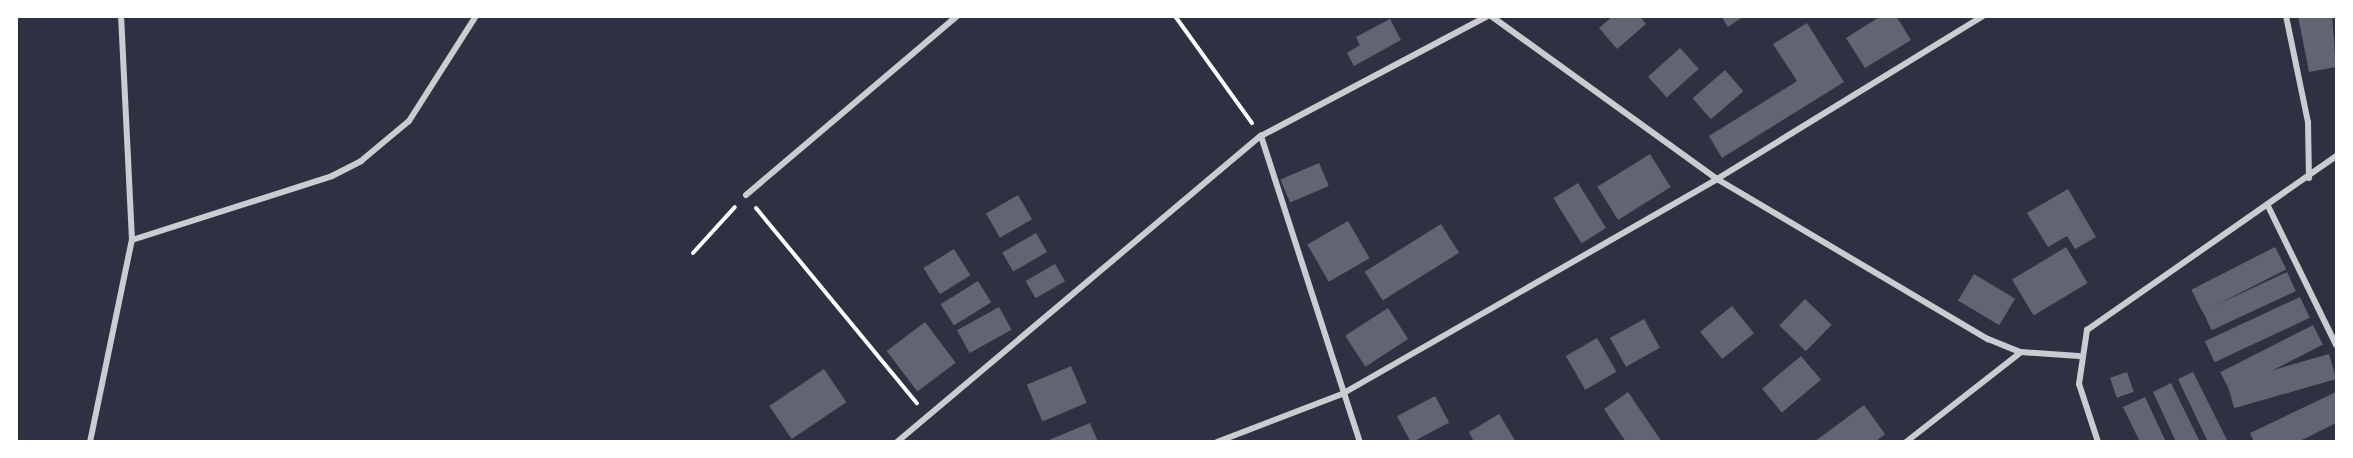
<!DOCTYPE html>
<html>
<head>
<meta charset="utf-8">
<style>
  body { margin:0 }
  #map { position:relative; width:2353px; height:458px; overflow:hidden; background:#2d3142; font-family:Rubik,sans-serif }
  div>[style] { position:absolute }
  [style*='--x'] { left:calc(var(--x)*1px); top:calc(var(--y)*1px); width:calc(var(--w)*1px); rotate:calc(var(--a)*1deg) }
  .building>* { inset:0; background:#626471; transform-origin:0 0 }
  .path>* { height:4px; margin:-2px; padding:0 2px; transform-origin:2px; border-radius:2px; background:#fff }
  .minor>* { height:6px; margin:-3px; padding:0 3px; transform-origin:3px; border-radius:3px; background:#caccd0 }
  span { translate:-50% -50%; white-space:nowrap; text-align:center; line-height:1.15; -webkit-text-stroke:6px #fff; paint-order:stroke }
  .frame { position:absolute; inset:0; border:18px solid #fff; pointer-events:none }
</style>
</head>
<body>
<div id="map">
  <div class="building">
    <i style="clip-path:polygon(1613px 16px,1640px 16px,1646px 24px,1617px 49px,1599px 28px)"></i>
    <i style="clip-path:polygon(1721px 16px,1744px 16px,1728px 27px)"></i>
    <i style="clip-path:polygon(1881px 16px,1896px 16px,1911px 40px,1865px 68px,1846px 38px)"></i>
    <i style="clip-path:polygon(2298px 16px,2332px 16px,2336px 67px,2309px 72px)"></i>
    <i style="clip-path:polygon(1390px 19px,1401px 40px,1354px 66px,1347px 53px,1360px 45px,1356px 37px)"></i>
    <i style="clip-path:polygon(1807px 23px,1844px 82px,1722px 158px,1709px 136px,1797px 81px,1773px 44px)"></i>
    <i style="left:1680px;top:48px;width:28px;height:43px;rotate:48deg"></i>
    <i style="left:1725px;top:70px;width:28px;height:43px;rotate:49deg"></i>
    <i style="left:1650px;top:154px;width:39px;height:62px;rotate:58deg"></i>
    <i style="left:1319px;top:163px;width:25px;height:42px;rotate:67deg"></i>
    <i style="left:1578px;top:183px;width:53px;height:29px;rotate:58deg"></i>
    <i style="clip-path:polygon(2068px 189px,2096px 237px,2075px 249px,2067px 236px,2048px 247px,2027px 213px)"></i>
    <i style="left:1018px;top:195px;width:28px;height:37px;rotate:60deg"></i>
    <i style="left:1348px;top:221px;width:43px;height:47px;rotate:60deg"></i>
    <i style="left:1441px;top:224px;width:34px;height:90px;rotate:58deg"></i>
    <i style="left:1036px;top:233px;width:22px;height:39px;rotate:60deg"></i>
    <i style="left:2066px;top:247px;width:42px;height:63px;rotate:59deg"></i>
    <i style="left:2275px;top:247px;width:25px;height:94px;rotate:63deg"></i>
    <i style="left:954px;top:249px;width:31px;height:36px;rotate:58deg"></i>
    <i style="left:1055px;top:264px;width:20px;height:34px;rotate:60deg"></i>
    <i style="left:2287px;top:272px;width:21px;height:93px;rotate:65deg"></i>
    <i style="left:1974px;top:274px;width:48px;height:31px;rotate:31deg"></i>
    <i style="left:978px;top:281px;width:25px;height:44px;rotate:58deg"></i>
    <i style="left:2300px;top:297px;width:23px;height:105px;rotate:65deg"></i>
    <i style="left:1805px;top:299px;width:37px;height:37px;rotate:44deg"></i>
    <i style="left:1732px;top:306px;width:35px;height:41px;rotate:51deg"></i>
    <i style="left:999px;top:307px;width:26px;height:48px;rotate:61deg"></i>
    <i style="left:1388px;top:308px;width:37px;height:51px;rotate:57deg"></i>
    <i style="left:1644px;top:319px;width:33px;height:39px;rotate:61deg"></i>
    <i style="left:925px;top:322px;width:51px;height:48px;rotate:53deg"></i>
    <i style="left:2313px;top:325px;width:22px;height:104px;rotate:63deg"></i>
    <i style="left:1597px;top:338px;width:39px;height:36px;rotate:60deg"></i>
    <i style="left:2329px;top:354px;width:26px;height:106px;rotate:74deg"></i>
    <i style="left:1801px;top:356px;width:31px;height:51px;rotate:50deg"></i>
    <i style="left:1071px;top:366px;width:40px;height:48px;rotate:67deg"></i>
    <i style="left:824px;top:369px;width:40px;height:66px;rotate:56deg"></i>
    <i style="left:2127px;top:372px;width:21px;height:18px;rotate:71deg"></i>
    <i style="clip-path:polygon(2193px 372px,2228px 442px,2208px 442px,2178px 379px)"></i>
    <i style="clip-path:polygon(2171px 383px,2200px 442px,2176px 442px,2153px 392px)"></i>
    <i style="clip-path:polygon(1628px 392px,1662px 442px,1626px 442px,1604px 409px)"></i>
    <i style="clip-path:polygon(2336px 392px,2336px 423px,2298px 442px,2254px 442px,2250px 433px)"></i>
    <i style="left:1435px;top:396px;width:30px;height:43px;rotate:62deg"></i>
    <i style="clip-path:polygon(2145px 397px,2166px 442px,2140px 442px,2123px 407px)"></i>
    <i style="clip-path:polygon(1864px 405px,1885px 434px,1875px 442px,1814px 442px)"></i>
    <i style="clip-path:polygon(1499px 414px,1516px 442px,1474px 442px,1469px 432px)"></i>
    <i style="clip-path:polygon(1090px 423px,1098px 442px,1050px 442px,1049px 440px)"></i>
  </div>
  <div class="path">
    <i style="--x:1175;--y:16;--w:132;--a:54.3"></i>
    <i style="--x:756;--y:208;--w:253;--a:50.5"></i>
    <i style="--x:693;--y:253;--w:62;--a:-47.6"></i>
  </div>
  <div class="minor">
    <i style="--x:1491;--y:16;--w:279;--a:35.8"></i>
    <i style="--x:1717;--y:179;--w:315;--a:30.6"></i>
    <i style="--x:1988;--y:339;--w:35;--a:22"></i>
    <i style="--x:2021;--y:352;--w:58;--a:3.9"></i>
    <i style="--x:2286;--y:16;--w:108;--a:78.3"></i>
    <i style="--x:2308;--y:122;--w:56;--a:89"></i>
    <i style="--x:1261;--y:136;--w:322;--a:72.1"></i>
    <i style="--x:746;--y:195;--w:277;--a:-40.3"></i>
    <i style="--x:2268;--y:206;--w:155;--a:63.9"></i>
    <i style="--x:132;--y:240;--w:210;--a:-17.7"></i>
    <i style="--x:332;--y:176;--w:33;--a:-27"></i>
    <i style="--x:361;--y:161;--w:62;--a:-39.8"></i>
    <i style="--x:409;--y:121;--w:125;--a:-57.5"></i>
    <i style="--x:90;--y:442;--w:206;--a:-78.3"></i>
    <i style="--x:132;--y:240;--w:224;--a:-92.8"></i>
    <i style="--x:897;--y:442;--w:476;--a:-40.1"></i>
    <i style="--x:1261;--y:136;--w:257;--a:-27.9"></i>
    <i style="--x:1217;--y:442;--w:134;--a:-21"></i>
    <i style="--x:1342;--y:394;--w:432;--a:-29.8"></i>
    <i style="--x:1717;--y:179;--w:312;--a:-31.5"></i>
    <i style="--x:1906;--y:442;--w:146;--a:-38"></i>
    <i style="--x:2098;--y:442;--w:61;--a:-108.1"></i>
    <i style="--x:2079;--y:384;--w:55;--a:-81.6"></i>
    <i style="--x:2087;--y:330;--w:304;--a:-34.9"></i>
  </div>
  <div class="frame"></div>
</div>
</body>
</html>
